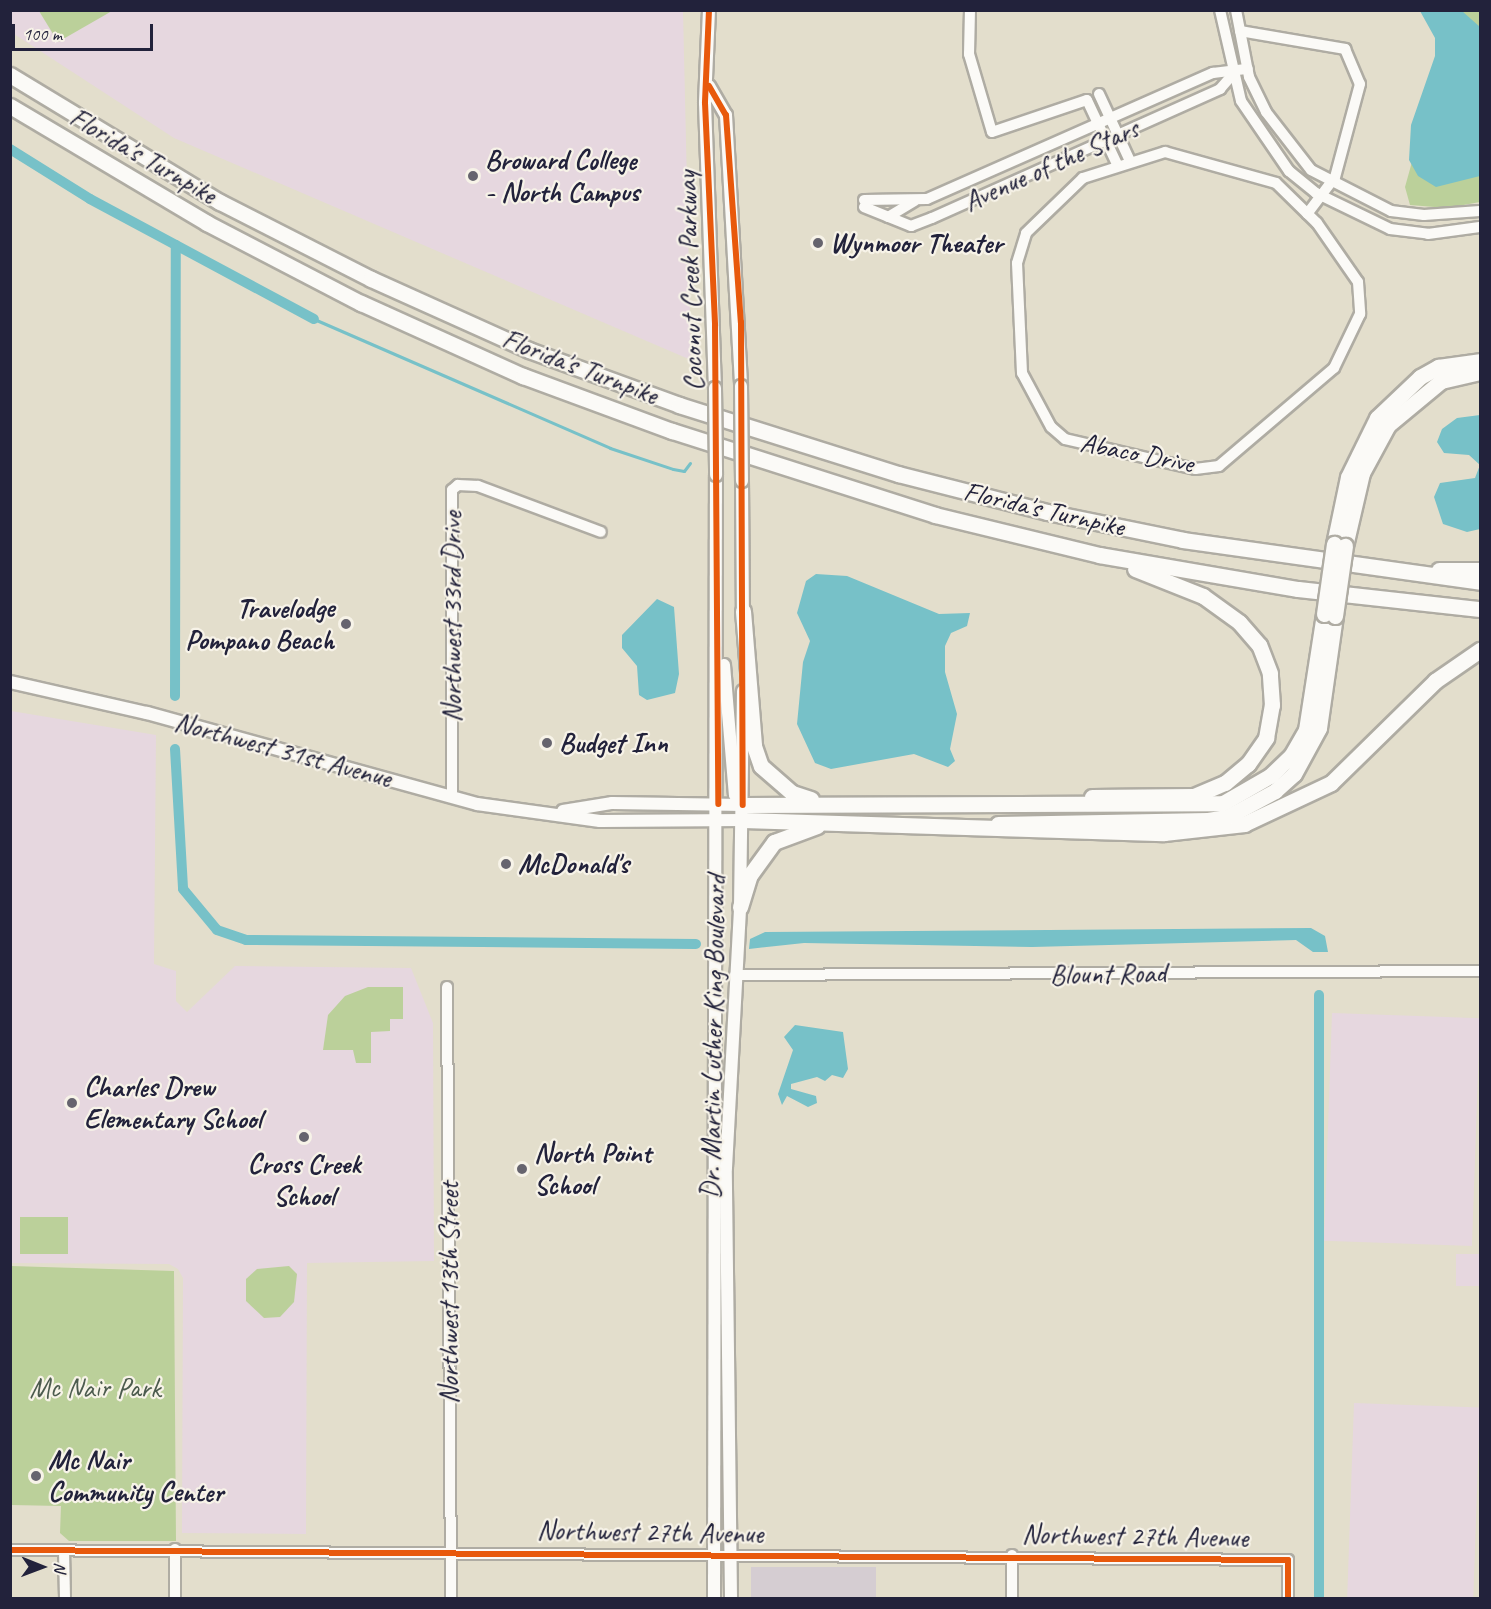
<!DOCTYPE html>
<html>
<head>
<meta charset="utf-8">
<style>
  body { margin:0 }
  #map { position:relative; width:1491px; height:1609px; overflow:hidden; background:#e3decc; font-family:Caveat,sans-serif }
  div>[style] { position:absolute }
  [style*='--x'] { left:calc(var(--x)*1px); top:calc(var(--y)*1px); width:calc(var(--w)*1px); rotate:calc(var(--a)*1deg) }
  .built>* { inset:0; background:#e6d7df; transform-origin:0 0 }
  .industrial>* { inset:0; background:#d5cdd2; transform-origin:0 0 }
  .green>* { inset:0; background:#bbd09a; transform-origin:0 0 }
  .water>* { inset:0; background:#77c1c8 }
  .stream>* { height:3px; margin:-1.5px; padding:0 1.5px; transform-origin:1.5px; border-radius:1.5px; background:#77c1c8 }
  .canal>* { height:10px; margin:-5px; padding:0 5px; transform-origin:5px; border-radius:5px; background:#77c1c8 }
  .roads { filter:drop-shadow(2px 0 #afaca3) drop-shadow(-2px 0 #afaca3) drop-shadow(0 2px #afaca3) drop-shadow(0 -2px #afaca3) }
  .minor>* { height:10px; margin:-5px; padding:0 5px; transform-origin:5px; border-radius:5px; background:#fbfaf7 }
  .major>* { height:12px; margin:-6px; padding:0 6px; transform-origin:6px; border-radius:6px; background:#fbfaf7 }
  .highway>* { height:15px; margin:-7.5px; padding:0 7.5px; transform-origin:7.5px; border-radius:7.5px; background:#fbfaf7 }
  .bridges { filter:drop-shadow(2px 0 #afaca3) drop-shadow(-2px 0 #afaca3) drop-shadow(0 2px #afaca3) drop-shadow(0 -2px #afaca3) }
  .major-bridge>* { height:12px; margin:-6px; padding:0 6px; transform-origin:6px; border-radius:6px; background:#fbfaf7 }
  .highway-bridge>* { height:15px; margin:-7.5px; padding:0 7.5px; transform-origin:7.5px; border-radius:7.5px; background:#fbfaf7 }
  .cycleway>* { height:6px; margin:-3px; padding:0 3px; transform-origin:3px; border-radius:3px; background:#e8590c }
  .dots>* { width:16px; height:16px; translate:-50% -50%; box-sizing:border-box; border:3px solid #f7f3e8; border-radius:50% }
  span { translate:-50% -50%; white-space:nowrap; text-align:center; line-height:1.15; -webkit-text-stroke:4.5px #f7f3e8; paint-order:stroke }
  .street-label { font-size:28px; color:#22223b }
  .poi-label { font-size:28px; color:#22223b; font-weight:700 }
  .left { translate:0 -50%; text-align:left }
  .right { translate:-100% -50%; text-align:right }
  .park-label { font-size:28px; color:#4c5b4e }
  .frame { position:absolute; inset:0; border:12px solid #22223b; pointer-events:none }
  .north { position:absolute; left:12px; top:1537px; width:60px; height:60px; -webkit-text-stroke:4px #f7f3e8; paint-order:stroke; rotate:91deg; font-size:16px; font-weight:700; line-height:24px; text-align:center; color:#22223b }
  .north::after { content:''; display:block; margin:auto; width:21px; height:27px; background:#22223b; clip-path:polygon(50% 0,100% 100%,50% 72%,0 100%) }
  .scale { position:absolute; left:12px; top:24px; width:141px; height:27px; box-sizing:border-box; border:3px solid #22223b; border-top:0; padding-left:8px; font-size:18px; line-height:21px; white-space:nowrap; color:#22223b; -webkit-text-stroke:4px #f7f3e8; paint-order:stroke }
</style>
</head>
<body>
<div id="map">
  <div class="built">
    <i style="clip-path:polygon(10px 11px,683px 11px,691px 360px,174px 138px,11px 32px)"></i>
    <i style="clip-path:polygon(11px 711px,156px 735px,154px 964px,176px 971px,176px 1001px,187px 1012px,235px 966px,411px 968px,433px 1023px,434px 1261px,307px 1263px,306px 1534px,182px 1533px,183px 1278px,178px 1269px,169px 1264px,11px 1263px)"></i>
    <i style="left:1332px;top:1013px;width:148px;height:228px;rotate:2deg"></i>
    <i style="left:1456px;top:1254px;width:24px;height:32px"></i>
    <i style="left:1354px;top:1403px;width:126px;height:195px;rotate:2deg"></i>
  </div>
  <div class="industrial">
    <i style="left:751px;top:1567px;width:125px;height:31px"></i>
  </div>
  <div class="green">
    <i style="clip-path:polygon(39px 11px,112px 11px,58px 42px)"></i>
    <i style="clip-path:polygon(1432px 11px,1480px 11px,1480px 202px,1447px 208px,1410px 205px,1405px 187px,1445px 43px)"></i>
    <i style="clip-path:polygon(368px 987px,403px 987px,403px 1019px,390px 1019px,390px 1031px,371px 1032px,371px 1063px,356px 1063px,353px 1050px,323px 1050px,328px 1015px,345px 996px)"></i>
    <i style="left:20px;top:1217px;width:48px;height:37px"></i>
    <i style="clip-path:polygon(11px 1266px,174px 1271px,176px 1541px,69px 1541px,60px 1533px,61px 1506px,11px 1505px)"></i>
    <i style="clip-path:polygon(289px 1266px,297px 1274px,294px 1302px,280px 1317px,264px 1318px,246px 1301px,246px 1279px,257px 1269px)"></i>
  </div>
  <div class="water">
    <i style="clip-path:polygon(1420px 11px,1462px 11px,1480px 27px,1480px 176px,1436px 187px,1418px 176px,1409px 160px,1411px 125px,1435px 56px,1435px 38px)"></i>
    <i style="clip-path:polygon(1480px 415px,1480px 529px,1467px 532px,1443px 524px,1434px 497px,1440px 483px,1475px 478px,1480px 465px,1469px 455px,1444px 453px,1437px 442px,1442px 429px,1457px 418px)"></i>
    <i style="clip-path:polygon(816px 574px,847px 576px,939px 614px,970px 613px,967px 626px,951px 633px,945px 646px,945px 672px,957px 714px,950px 749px,955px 761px,948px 767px,914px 754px,831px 769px,815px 763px,797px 724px,803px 662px,810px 641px,797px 613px,806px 581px)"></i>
    <i style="clip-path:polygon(657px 599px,674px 607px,679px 674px,675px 693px,647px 700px,639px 695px,637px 666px,622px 648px,622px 635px)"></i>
    <i style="clip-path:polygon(1311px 928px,1325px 936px,1328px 952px,1313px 952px,1296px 940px,1032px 947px,804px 943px,749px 949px,750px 939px,765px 932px)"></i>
    <i style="clip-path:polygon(795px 1025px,843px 1032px,848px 1069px,843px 1078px,832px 1075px,825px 1081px,817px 1077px,791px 1084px,791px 1089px,816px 1096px,817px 1103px,808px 1107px,787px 1096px,782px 1105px,778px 1094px,793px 1050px,784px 1037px)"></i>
  </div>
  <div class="stream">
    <i style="--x:314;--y:319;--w:323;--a:23.5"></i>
    <i style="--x:610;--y:448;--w:66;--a:18.4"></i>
    <i style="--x:673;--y:469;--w:11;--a:10"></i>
    <i style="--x:684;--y:471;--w:10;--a:-53"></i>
  </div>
  <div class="canal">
    <i style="--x:10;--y:149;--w:94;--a:32"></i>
    <i style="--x:90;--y:199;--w:254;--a:28.2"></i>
    <i style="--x:175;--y:696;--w:451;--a:-89.9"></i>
    <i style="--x:175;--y:749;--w:140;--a:86.7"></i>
    <i style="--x:183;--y:889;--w:53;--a:50.3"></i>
    <i style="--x:217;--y:930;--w:31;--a:19"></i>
    <i style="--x:246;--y:940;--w:450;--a:0.5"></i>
    <i style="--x:1319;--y:1598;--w:603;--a:-90"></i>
  </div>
  <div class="roads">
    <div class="minor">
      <i style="--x:970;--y:10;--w:44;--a:91.3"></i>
      <i style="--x:969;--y:54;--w:81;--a:73.6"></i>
      <i style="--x:992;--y:132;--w:100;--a:-18.6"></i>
      <i style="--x:1087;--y:100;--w:71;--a:64.9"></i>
      <i style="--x:1220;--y:10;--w:93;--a:77"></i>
      <i style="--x:1241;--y:101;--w:85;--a:55.6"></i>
      <i style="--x:1289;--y:171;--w:35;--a:39"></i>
      <i style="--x:1316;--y:193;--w:82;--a:25.9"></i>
      <i style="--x:1390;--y:229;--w:38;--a:7"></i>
      <i style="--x:1428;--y:234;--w:52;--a:-7.7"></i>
      <i style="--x:1236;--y:10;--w:68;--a:79"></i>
      <i style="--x:1249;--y:77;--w:39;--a:64"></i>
      <i style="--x:1266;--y:112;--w:73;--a:52.2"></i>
      <i style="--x:1311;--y:170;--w:90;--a:27.1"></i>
      <i style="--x:1391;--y:211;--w:33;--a:7"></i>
      <i style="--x:1424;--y:215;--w:56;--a:-4.1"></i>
      <i style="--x:1240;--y:31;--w:107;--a:9.7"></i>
      <i style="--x:1345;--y:49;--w:38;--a:67"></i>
      <i style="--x:1360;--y:84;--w:96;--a:105"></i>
      <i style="--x:1335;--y:177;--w:46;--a:127.1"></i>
      <i style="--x:1099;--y:94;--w:74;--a:65.2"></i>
      <i style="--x:1165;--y:152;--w:115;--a:15.6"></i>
      <i style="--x:1276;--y:183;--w:57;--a:44.3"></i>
      <i style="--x:1317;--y:223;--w:72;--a:55.2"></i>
      <i style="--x:1358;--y:282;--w:32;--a:86"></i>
      <i style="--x:1360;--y:314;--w:60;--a:115.7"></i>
      <i style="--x:1334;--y:368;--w:151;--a:139.6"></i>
      <i style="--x:1219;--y:466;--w:24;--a:173"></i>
      <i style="--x:1195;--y:469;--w:133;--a:-167"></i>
      <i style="--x:1065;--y:439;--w:18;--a:-139"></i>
      <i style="--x:1051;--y:427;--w:61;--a:-118.2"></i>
      <i style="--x:1022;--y:373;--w:110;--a:-92.6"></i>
      <i style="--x:1017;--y:263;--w:31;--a:-73"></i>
      <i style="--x:1026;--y:233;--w:79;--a:-44"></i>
      <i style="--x:1083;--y:178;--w:86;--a:-17.6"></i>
      <i style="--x:864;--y:200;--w:63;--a:-0.9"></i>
      <i style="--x:927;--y:199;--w:313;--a:-23.8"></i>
      <i style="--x:1213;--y:73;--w:35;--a:-7"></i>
      <i style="--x:864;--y:207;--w:51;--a:22"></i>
      <i style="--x:911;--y:226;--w:22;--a:-21"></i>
      <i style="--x:932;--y:218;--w:316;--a:-24.1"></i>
      <i style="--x:1220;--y:89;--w:18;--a:-49"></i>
      <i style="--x:888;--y:217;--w:31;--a:-31"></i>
      <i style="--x:452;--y:795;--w:305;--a:-90"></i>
      <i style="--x:452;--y:490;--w:8;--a:-40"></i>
      <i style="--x:458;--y:485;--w:20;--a:3"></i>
      <i style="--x:478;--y:486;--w:131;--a:20.5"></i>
      <i style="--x:735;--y:975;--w:745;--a:-0.31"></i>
      <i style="--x:447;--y:987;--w:611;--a:89.62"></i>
      <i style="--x:175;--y:1549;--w:49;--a:90"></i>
      <i style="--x:10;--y:1550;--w:1278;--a:0.45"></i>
      <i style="--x:1288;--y:1560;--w:38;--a:90"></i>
      <i style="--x:64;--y:1550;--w:48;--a:88.8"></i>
      <i style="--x:1012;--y:1555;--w:43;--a:90"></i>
    </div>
    <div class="major">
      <i style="--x:709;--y:10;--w:93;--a:92.5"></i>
      <i style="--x:705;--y:103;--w:285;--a:88"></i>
      <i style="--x:709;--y:86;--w:34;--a:60"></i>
      <i style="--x:726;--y:115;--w:271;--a:86.8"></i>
      <i style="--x:742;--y:481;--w:139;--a:89.6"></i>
      <i style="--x:724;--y:665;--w:130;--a:85.2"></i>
      <i style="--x:735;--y:795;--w:9;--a:49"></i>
      <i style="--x:10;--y:682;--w:140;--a:12.8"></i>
      <i style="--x:147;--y:713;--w:342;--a:15.4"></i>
      <i style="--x:477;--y:804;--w:124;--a:7.9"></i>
      <i style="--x:600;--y:821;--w:143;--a:-0.4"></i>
      <i style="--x:563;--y:811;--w:50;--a:-9.3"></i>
      <i style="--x:612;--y:803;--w:131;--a:0.9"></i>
      <i style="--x:714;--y:1598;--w:1123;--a:-89.9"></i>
      <i style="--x:731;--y:1598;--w:430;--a:-90.7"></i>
      <i style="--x:726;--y:1168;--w:261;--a:-86.9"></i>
      <i style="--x:740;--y:907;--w:216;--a:-89.2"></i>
    </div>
    <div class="highway">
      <i style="--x:10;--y:75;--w:245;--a:31.2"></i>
      <i style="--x:220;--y:202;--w:169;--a:27"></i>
      <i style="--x:371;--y:279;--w:173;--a:24.2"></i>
      <i style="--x:529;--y:350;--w:160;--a:20.1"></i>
      <i style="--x:679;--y:405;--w:230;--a:17.5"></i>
      <i style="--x:898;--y:474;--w:154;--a:14.3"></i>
      <i style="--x:1047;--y:512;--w:139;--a:11.6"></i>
      <i style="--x:1183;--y:540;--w:300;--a:8"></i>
      <i style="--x:10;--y:106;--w:229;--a:30.7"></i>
      <i style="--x:207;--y:223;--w:174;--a:27.5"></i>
      <i style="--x:361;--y:303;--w:178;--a:24.3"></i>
      <i style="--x:523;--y:376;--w:159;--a:20.3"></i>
      <i style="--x:672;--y:431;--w:276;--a:17.7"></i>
      <i style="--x:935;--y:515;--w:169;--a:13.7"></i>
      <i style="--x:1099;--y:555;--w:202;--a:9.7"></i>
      <i style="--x:1298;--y:589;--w:183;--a:6.3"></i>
      <i style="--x:1334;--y:544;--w:68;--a:-78.2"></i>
      <i style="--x:1348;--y:477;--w:66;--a:-63.8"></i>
      <i style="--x:1377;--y:418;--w:59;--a:-43.6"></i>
      <i style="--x:1420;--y:377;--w:21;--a:-29"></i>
      <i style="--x:1438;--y:367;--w:42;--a:-8.1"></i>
      <i style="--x:1345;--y:546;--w:75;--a:-76.9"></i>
      <i style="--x:1362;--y:473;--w:55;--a:-61.6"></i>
      <i style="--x:1388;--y:425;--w:69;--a:-39.7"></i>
      <i style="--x:1441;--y:381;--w:40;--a:-13"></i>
      <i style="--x:1439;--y:570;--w:41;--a:0"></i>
      <i style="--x:743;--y:611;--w:135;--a:85.3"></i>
      <i style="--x:754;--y:746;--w:21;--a:71"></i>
      <i style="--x:761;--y:766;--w:41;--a:41.1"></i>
      <i style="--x:792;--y:793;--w:20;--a:18"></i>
      <i style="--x:1092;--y:797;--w:102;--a:-0.6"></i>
      <i style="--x:1194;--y:796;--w:34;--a:-23"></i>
      <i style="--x:1225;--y:783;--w:30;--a:-40"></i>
      <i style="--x:1248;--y:764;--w:32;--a:-55"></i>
      <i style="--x:1266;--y:738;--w:34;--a:-80"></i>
      <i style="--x:1272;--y:705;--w:32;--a:-94"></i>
      <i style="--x:1270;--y:673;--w:30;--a:-111"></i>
      <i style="--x:1259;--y:645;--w:30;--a:-131"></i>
      <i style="--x:1239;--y:622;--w:44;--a:-144.2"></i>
      <i style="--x:1203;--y:596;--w:73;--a:-158.3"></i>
      <i style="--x:743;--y:805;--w:480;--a:-0.2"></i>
      <i style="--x:1223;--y:803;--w:54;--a:-29.9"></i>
      <i style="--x:1270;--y:776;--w:29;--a:-44"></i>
      <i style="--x:1291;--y:756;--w:30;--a:-60"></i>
      <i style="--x:1306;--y:730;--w:117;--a:-81.2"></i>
      <i style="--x:743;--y:820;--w:421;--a:1.8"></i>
      <i style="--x:1164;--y:833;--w:81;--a:-6.4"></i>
      <i style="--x:1244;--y:824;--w:96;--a:-25.2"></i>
      <i style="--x:1331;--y:783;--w:146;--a:-44.4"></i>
      <i style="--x:1435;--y:681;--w:55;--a:-34.6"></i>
      <i style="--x:998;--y:824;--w:210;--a:-1.1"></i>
      <i style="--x:1208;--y:820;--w:19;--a:-9"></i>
      <i style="--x:1227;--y:817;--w:55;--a:-28.4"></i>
      <i style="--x:1275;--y:791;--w:25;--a:-42"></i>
      <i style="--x:1294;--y:774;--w:52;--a:-61.5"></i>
      <i style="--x:1319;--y:728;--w:113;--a:-81.9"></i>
      <i style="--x:740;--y:907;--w:34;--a:-73"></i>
      <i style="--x:750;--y:875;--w:41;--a:-54"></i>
      <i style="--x:774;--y:842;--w:46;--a:-20.4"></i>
    </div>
  </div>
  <div class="bridges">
    <div class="major-bridge">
      <i style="--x:741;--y:386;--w:95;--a:89.4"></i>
      <i style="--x:715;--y:388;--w:87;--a:89.3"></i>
    </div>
    <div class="highway-bridge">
      <i style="--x:1324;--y:614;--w:71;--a:-81.9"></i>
      <i style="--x:1335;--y:616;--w:71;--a:-81.9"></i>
    </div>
  </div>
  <div class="cycleway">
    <i style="--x:709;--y:10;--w:93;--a:92.5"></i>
    <i style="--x:705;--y:103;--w:223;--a:87.4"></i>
    <i style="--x:715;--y:326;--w:478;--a:89.6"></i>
    <i style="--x:709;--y:86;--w:34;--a:60"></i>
    <i style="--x:726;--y:115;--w:208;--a:85.9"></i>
    <i style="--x:741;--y:322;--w:483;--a:89.8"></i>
    <i style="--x:10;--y:1550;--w:1278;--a:0.45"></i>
    <i style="--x:1288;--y:1560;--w:38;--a:90"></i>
  </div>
  <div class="dots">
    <i style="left:473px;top:176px;background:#66646e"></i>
    <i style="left:818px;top:243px;background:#66646e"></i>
    <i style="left:346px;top:624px;background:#66646e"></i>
    <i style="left:547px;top:743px;background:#66646e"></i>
    <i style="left:506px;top:864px;background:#66646e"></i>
    <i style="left:72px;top:1103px;background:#66646e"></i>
    <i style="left:304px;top:1137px;background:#66646e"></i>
    <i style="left:522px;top:1169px;background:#66646e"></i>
    <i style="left:36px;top:1476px;background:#66646e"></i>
  </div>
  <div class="street-label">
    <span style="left:143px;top:156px;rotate:30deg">Florida's Turnpike</span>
    <span style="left:1051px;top:165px;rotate:-24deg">Avenue of the Stars</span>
    <span style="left:690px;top:281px;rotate:-92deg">Coconut Creek Parkway</span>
    <span style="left:580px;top:367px;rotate:21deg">Florida's Turnpike</span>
    <span style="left:1137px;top:453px;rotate:11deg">Abaco Drive</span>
    <span style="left:1044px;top:509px;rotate:13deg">Florida's Turnpike</span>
    <span style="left:452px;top:617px;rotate:-90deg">Northwest 33rd Drive</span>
    <span style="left:283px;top:750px;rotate:15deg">Northwest 31st Avenue</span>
    <span style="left:1108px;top:974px;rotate:-1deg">Blount Road</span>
    <span style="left:713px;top:1037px;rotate:-89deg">Dr. Martin Luther King Boulevard</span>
    <span style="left:449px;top:1293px;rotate:-90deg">Northwest 13th Street</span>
    <span style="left:650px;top:1532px;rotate:1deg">Northwest 27th Avenue</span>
    <span style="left:1135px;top:1536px;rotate:1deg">Northwest 27th Avenue</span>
  </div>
  <div class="poi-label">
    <span class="left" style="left:485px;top:176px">Broward College<br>- North Campus</span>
    <span class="left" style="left:830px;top:243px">Wynmoor Theater</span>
    <span class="right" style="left:334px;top:624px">Travelodge<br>Pompano Beach</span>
    <span class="left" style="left:559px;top:743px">Budget Inn</span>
    <span class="left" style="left:518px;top:864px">McDonald's</span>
    <span class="left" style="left:84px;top:1103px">Charles Drew<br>Elementary School</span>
    <span class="left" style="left:534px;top:1169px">North Point<br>School</span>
    <span style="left:304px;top:1180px">Cross Creek<br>School</span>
    <span class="left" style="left:48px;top:1476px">Mc Nair<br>Community Center</span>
  </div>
  <div class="park-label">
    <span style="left:95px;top:1388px">Mc Nair Park</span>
  </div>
  <div class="frame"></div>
  <div class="north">N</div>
  <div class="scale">100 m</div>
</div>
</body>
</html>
